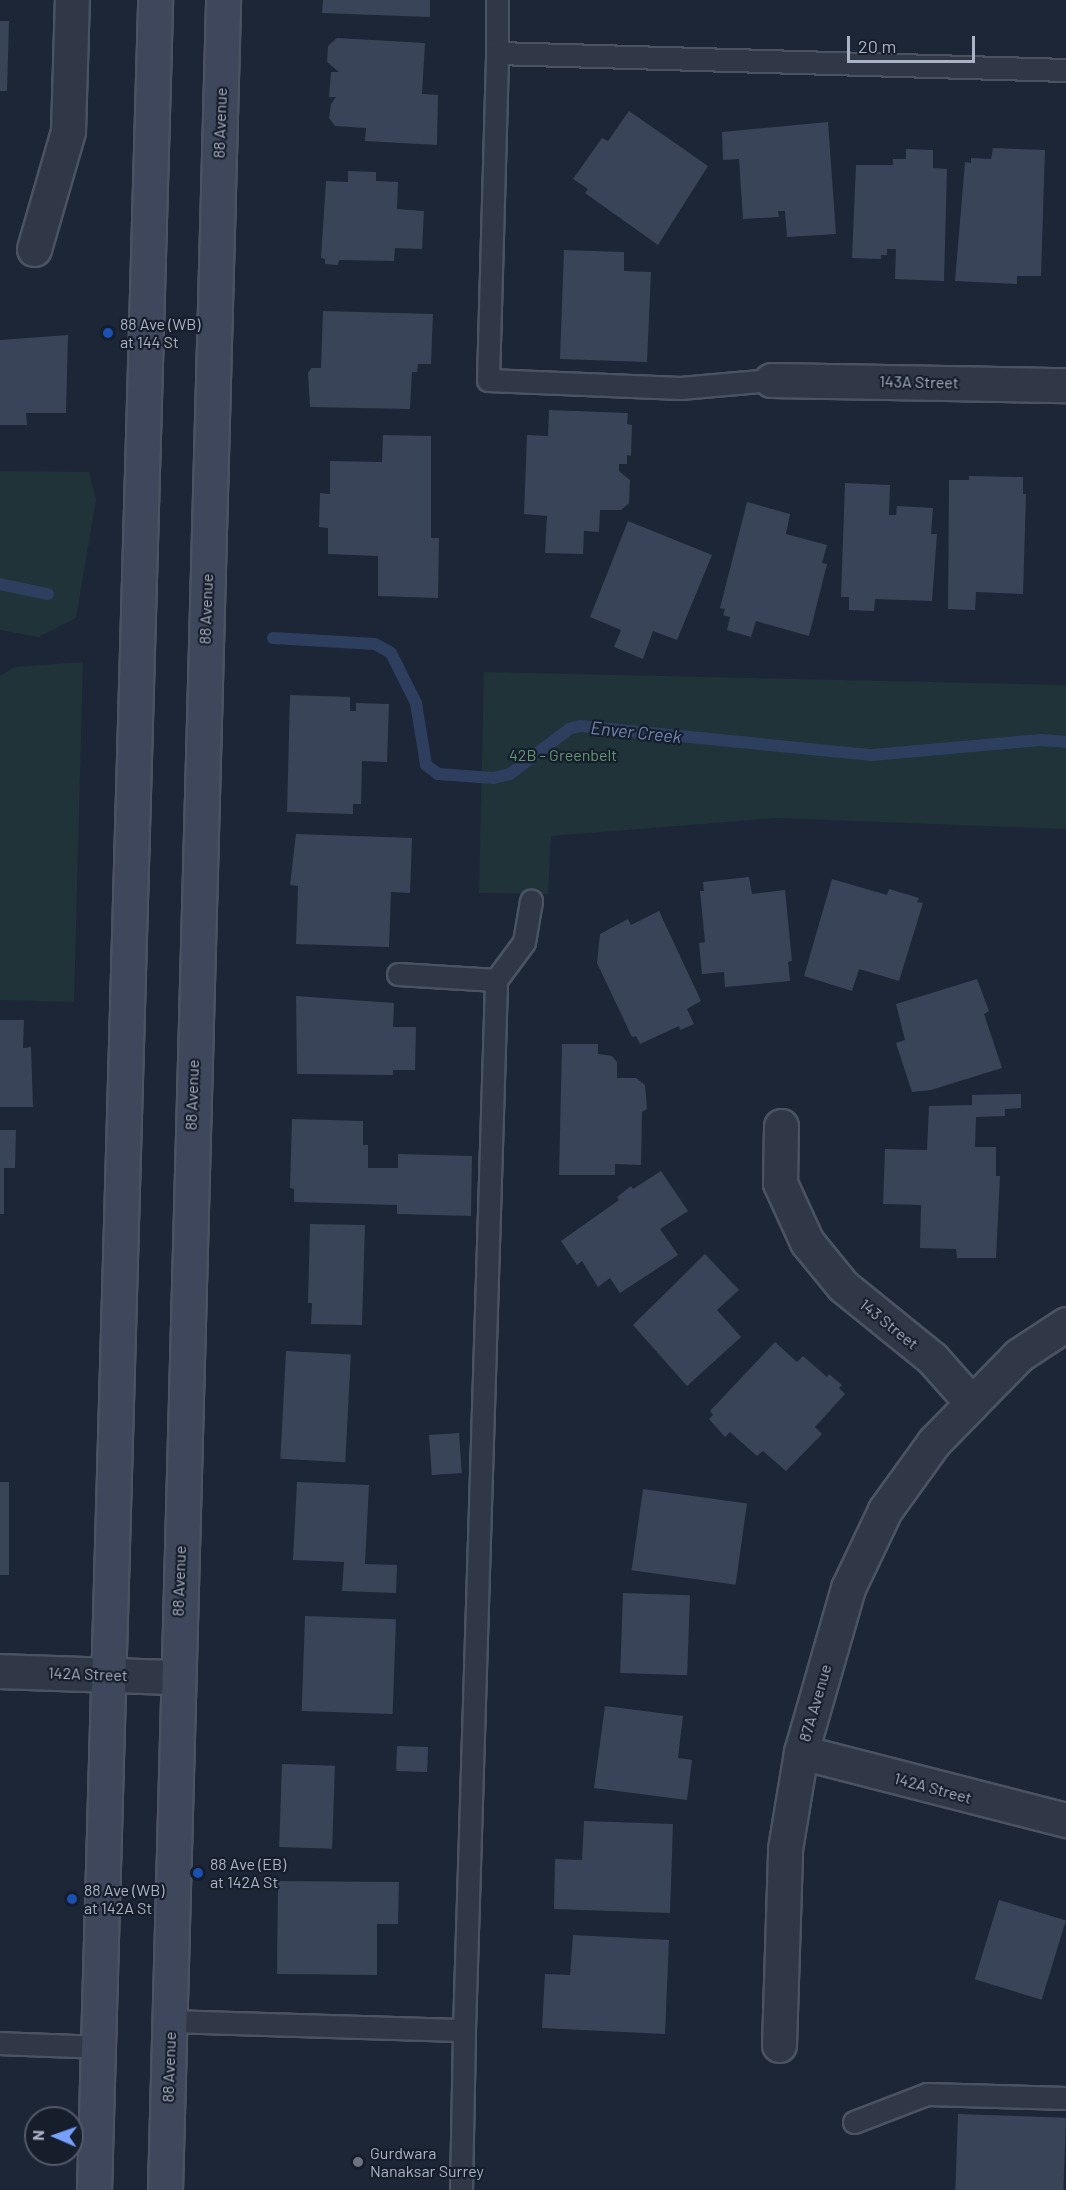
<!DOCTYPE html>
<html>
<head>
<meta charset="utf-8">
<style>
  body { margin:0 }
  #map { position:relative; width:1066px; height:2190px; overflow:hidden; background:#1d2637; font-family:Barlow,sans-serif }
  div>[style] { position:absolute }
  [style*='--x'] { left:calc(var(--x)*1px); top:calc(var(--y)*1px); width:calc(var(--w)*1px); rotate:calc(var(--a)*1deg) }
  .green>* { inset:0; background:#1f3338 }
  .stream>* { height:12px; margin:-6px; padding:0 6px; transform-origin:6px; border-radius:6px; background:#2d3e5e }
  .building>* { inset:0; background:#394458; transform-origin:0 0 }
  .roads { filter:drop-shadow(2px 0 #4b5363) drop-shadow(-2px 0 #4b5363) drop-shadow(0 2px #4b5363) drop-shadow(0 -2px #4b5363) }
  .lane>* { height:21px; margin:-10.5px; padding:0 10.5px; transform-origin:10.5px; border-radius:10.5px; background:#303847 }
  .street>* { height:33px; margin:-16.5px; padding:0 16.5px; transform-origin:16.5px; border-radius:16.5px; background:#303847 }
  .secondary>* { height:33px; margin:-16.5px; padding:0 16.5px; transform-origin:16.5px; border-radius:16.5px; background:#3e475b }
  .dots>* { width:16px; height:16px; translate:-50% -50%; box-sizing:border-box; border:3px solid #161e2b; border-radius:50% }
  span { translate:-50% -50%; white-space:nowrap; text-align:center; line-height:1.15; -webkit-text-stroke:4.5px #161e2b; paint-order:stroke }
  .street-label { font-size:16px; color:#aab3c5 }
  .poi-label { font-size:16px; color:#aab3c5 }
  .left { translate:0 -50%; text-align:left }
  .park-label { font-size:16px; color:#609670 }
  .water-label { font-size:18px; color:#6f86b1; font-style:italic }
  .north { position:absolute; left:24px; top:2106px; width:60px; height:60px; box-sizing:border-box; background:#161e2b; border:2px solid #515a69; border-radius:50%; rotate:272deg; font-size:16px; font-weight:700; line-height:24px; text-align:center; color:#aab3c5 }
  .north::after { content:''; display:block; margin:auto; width:21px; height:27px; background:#75a1ff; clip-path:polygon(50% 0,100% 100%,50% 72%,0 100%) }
  .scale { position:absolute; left:847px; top:36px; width:128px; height:27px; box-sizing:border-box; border:3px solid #aab3c5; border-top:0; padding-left:8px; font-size:18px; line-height:21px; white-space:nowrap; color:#aab3c5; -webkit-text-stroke:4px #161e2b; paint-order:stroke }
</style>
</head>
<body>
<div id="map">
  <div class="green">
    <i style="clip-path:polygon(0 471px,89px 472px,96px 500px,76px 618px,39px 637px,0 630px)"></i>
    <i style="clip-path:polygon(83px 662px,74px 1002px,0 1000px,0 676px,15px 667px)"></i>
    <i style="clip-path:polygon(484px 672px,1066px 685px,1066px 829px,776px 818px,551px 836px,548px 894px,479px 893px)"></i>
  </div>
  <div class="stream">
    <i style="--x:0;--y:584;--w:49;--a:11.8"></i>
    <i style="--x:273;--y:638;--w:102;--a:3.4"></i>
    <i style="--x:375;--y:644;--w:18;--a:29"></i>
    <i style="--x:391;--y:653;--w:56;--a:63.4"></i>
    <i style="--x:416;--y:703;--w:63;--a:80.8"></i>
    <i style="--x:426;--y:765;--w:15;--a:37"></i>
    <i style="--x:438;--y:774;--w:56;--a:4.1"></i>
    <i style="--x:494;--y:778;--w:16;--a:-14"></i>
    <i style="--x:510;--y:774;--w:74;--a:-37.3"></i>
    <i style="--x:569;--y:729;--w:11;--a:-15"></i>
    <i style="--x:580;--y:726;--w:293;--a:5.7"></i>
    <i style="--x:872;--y:755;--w:169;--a:-5.1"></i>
    <i style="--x:1040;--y:740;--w:26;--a:4"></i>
  </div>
  <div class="building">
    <i style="clip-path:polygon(323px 0,430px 0,430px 17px,322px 13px)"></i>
    <i style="clip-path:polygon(0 21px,9px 21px,7px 91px,0 91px)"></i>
    <i style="clip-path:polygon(337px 38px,425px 43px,422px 94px,438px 95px,437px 145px,365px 141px,366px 128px,335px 126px,329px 118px,331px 104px,336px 97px,329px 97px,331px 72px,339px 72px,327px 62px,328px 46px)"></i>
    <i style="clip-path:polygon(629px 111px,708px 166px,658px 245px,585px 193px,588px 189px,573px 179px,602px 138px,608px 141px)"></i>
    <i style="clip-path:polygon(828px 122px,836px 234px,787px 237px,785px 211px,778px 211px,779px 217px,743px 219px,739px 159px,723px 160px,722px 132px)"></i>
    <i style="clip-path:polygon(993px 148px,1045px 150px,1041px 276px,1017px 276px,1017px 284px,955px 281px,965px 162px,971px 163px,971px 158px,991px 159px)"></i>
    <i style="clip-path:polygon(906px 149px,933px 150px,933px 168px,947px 169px,944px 281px,895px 279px,896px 249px,887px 249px,887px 255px,881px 255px,881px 259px,852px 258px,856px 165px,893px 165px,893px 159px,906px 159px)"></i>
    <i style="clip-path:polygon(348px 171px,376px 172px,376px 181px,398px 182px,397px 209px,424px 211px,422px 249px,395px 248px,394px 261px,339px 260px,338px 265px,325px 264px,325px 259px,321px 258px,326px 181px,348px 182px)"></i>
    <i style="clip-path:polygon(564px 250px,624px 252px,624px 271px,651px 272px,647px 362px,560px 359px)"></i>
    <i style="clip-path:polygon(323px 311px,433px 314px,431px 364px,418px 364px,417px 372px,412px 372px,410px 409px,310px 407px,308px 373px,311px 368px,321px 368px)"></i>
    <i style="clip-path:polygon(68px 335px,66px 413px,26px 413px,27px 425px,0 425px,0 340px)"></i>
    <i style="clip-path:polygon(549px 410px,628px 413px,627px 424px,632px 425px,631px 456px,627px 455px,627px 464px,619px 464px,619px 471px,630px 480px,629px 503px,621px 510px,600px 510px,599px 532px,584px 531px,583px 554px,545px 553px,547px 516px,524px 514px,527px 435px,548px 436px)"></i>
    <i style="clip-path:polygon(383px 435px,431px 436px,431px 538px,439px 538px,438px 598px,378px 596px,378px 556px,328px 554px,328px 528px,319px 527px,320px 493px,330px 494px,330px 461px,382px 462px)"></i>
    <i style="clip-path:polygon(969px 476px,1023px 477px,1023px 494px,1026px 494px,1023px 594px,976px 592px,975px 610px,948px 609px,949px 480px,969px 480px)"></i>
    <i style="clip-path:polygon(845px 483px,890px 485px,889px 515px,896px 515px,897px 506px,933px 508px,931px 534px,937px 534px,932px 601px,875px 599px,874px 611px,849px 610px,849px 597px,841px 597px)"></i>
    <i style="clip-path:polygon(747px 502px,790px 514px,786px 534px,827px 545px,822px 563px,827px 564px,809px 636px,756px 621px,751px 637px,727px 630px,730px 617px,723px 615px,725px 609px,720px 608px)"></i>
    <i style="clip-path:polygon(628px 521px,712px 555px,677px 640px,653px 631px,643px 659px,614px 647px,621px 630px,590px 617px)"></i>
    <i style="clip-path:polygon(290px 695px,350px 697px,350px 711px,356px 711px,356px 703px,389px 704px,387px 762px,362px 761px,361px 804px,353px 804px,353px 814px,287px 812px)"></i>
    <i style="clip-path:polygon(296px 834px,412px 838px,410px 893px,391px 892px,389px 947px,296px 944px,298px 886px,290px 885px)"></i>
    <i style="clip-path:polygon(749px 877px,752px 894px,785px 890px,792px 961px,788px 962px,790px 981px,725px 987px,724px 972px,702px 974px,699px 943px,705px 942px,700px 891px,704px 891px,703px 882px)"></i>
    <i style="clip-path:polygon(832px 879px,887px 895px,889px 889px,919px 898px,917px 902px,923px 903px,899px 981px,859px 969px,852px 991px,804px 976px)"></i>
    <i style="clip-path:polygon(659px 911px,701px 1001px,687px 1009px,694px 1024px,680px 1030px,679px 1026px,640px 1044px,636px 1036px,632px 1037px,597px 963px,600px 934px,628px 919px,631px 925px)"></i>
    <i style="clip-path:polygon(977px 979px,989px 1011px,984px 1014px,1002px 1068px,931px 1090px,912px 1092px,896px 1043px,905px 1040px,896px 1004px)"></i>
    <i style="clip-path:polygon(296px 996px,394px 1003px,393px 1027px,416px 1027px,415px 1070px,393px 1070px,393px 1075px,297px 1074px)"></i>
    <i style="clip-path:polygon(0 1020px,24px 1020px,23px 1048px,31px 1047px,33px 1107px,0 1107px)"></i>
    <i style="clip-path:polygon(562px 1044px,598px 1044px,598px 1054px,612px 1056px,617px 1062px,617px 1078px,636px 1078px,645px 1085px,647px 1109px,642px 1112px,641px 1165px,615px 1164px,615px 1175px,559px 1175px)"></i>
    <i style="clip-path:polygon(1021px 1094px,1021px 1108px,1005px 1109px,1005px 1116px,976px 1117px,975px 1147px,996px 1147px,996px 1176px,1000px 1176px,996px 1258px,957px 1258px,956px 1249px,920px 1248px,921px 1205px,883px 1204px,885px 1149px,927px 1150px,929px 1106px,972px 1105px,972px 1095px)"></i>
    <i style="clip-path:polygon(292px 1119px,363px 1121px,363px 1145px,368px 1145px,368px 1168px,398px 1168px,398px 1154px,472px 1156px,471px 1216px,397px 1214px,397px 1205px,294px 1202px,294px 1189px,290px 1188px)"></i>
    <i style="clip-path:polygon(0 1130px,16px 1130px,15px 1168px,4px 1168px,4px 1214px,0 1214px)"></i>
    <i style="clip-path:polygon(661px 1171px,688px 1211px,660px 1229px,678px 1255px,620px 1293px,610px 1278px,598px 1287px,582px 1261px,577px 1265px,561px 1241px,619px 1200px,617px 1197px,631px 1186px,633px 1189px)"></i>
    <i style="clip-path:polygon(310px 1224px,365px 1225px,362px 1325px,311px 1324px,312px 1303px,308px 1303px)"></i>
    <i style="clip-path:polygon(705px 1254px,739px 1290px,717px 1310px,741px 1337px,687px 1386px,633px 1325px)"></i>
    <i style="clip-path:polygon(775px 1342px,797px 1362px,803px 1356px,827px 1377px,829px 1374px,842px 1385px,839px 1388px,845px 1394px,815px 1427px,822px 1434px,786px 1471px,763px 1451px,757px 1456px,730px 1432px,725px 1437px,709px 1419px,713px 1415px,710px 1411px)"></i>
    <i style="left:286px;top:1351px;width:65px;height:108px;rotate:3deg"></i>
    <i style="left:459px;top:1433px;width:40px;height:30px;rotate:86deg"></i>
    <i style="left:0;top:1482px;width:9px;height:93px"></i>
    <i style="clip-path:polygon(297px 1482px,369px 1485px,365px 1564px,397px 1565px,396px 1593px,342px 1591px,344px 1562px,293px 1560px)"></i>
    <i style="left:643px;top:1489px;width:105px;height:82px;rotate:8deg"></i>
    <i style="left:623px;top:1593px;width:67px;height:80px;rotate:2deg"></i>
    <i style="left:305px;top:1616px;width:91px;height:95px;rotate:2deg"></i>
    <i style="clip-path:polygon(605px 1706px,683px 1716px,678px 1758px,692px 1760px,687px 1800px,594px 1788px)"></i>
    <i style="left:397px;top:1746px;width:31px;height:25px;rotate:2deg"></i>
    <i style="left:282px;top:1764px;width:53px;height:83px;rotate:2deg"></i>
    <i style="clip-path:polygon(584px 1821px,673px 1824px,670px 1913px,554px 1909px,555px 1859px,582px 1860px)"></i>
    <i style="clip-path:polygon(278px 1881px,399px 1882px,398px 1924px,377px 1924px,377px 1975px,277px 1974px)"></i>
    <i style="left:999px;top:1900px;width:70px;height:83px;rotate:17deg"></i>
    <i style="clip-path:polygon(573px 1935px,669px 1940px,665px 2034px,542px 2028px,545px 1974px,570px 1975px)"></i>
    <i style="left:958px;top:2114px;width:108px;height:76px;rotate:2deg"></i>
  </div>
  <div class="roads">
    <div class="lane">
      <i style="--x:497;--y:0;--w:53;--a:90"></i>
      <i style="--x:771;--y:380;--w:91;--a:175"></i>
      <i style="--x:680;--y:388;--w:192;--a:-177.6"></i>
      <i style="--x:488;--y:380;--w:327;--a:-88.4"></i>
      <i style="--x:497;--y:53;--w:569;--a:1.71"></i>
      <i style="--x:398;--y:974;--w:98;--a:3.5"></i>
      <i style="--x:496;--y:980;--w:47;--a:-53.6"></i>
      <i style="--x:524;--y:942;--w:42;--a:-80.3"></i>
      <i style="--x:171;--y:2021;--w:293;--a:1.8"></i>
      <i style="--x:464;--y:2030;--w:1050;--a:-88.25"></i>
      <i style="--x:0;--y:2043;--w:98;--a:2.3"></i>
      <i style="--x:854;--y:2122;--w:78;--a:-21"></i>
      <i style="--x:927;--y:2094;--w:139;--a:1.6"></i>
      <i style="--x:461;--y:2190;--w:160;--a:-88.9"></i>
    </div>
    <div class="street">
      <i style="--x:34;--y:249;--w:123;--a:-73.9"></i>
      <i style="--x:68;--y:131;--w:131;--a:-88.3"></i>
      <i style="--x:771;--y:380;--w:295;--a:1"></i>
      <i style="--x:781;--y:1126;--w:57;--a:91"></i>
      <i style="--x:780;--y:1183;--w:65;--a:65.4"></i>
      <i style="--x:807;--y:1242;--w:57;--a:50.7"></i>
      <i style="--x:843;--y:1286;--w:114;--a:39"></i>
      <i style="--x:932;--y:1358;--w:60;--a:48.4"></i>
      <i style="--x:972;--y:1403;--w:67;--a:-45.6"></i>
      <i style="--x:1019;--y:1355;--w:56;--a:-33.4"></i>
      <i style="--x:0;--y:1671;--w:176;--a:2"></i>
      <i style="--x:801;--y:1752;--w:274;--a:14.4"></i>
      <i style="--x:779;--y:2045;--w:196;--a:-88.2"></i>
      <i style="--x:785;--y:1849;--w:98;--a:-80.6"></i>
      <i style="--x:801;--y:1752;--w:171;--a:-74"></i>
      <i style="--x:848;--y:1588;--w:86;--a:-64.6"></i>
      <i style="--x:885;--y:1510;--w:84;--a:-54.2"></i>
      <i style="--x:934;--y:1442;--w:54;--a:-45.7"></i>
    </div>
    <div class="secondary">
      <i style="--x:94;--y:2190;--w:2191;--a:-88.4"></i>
      <i style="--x:165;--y:2190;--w:2191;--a:-88.48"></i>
    </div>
  </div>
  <div class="dots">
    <i style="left:108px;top:333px;background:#1a4fb4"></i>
    <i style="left:198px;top:1873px;background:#1a4fb4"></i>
    <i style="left:72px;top:1899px;background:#1a4fb4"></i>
    <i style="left:358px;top:2162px;background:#6b7280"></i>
  </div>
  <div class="street-label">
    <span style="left:220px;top:123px;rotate:-88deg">88 Avenue</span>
    <span style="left:919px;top:382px;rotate:1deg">143A Street</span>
    <span style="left:206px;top:609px;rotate:-88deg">88 Avenue</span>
    <span style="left:192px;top:1095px;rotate:-88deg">88 Avenue</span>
    <span style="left:889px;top:1324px;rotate:39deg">143 Street</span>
    <span style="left:179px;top:1581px;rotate:-88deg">88 Avenue</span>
    <span style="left:88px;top:1674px;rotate:2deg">142A Street</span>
    <span style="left:815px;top:1703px;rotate:-74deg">87A Avenue</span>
    <span style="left:933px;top:1788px;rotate:15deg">142A Street</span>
    <span style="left:169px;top:2067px;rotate:-88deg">88 Avenue</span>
  </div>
  <div class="poi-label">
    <span class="left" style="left:120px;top:333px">88 Ave (WB)<br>at 144 St</span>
    <span class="left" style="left:210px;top:1873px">88 Ave (EB)<br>at 142A St</span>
    <span class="left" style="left:84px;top:1899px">88 Ave (WB)<br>at 142A St</span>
    <span class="left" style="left:370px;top:2162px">Gurdwara<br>Nanaksar Surrey</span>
  </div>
  <div class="park-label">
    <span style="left:563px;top:755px">42B - Greenbelt</span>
  </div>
  <div class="water-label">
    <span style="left:636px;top:732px;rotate:6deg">Enver Creek</span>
  </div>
  <div class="north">N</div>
  <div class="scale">20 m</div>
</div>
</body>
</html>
